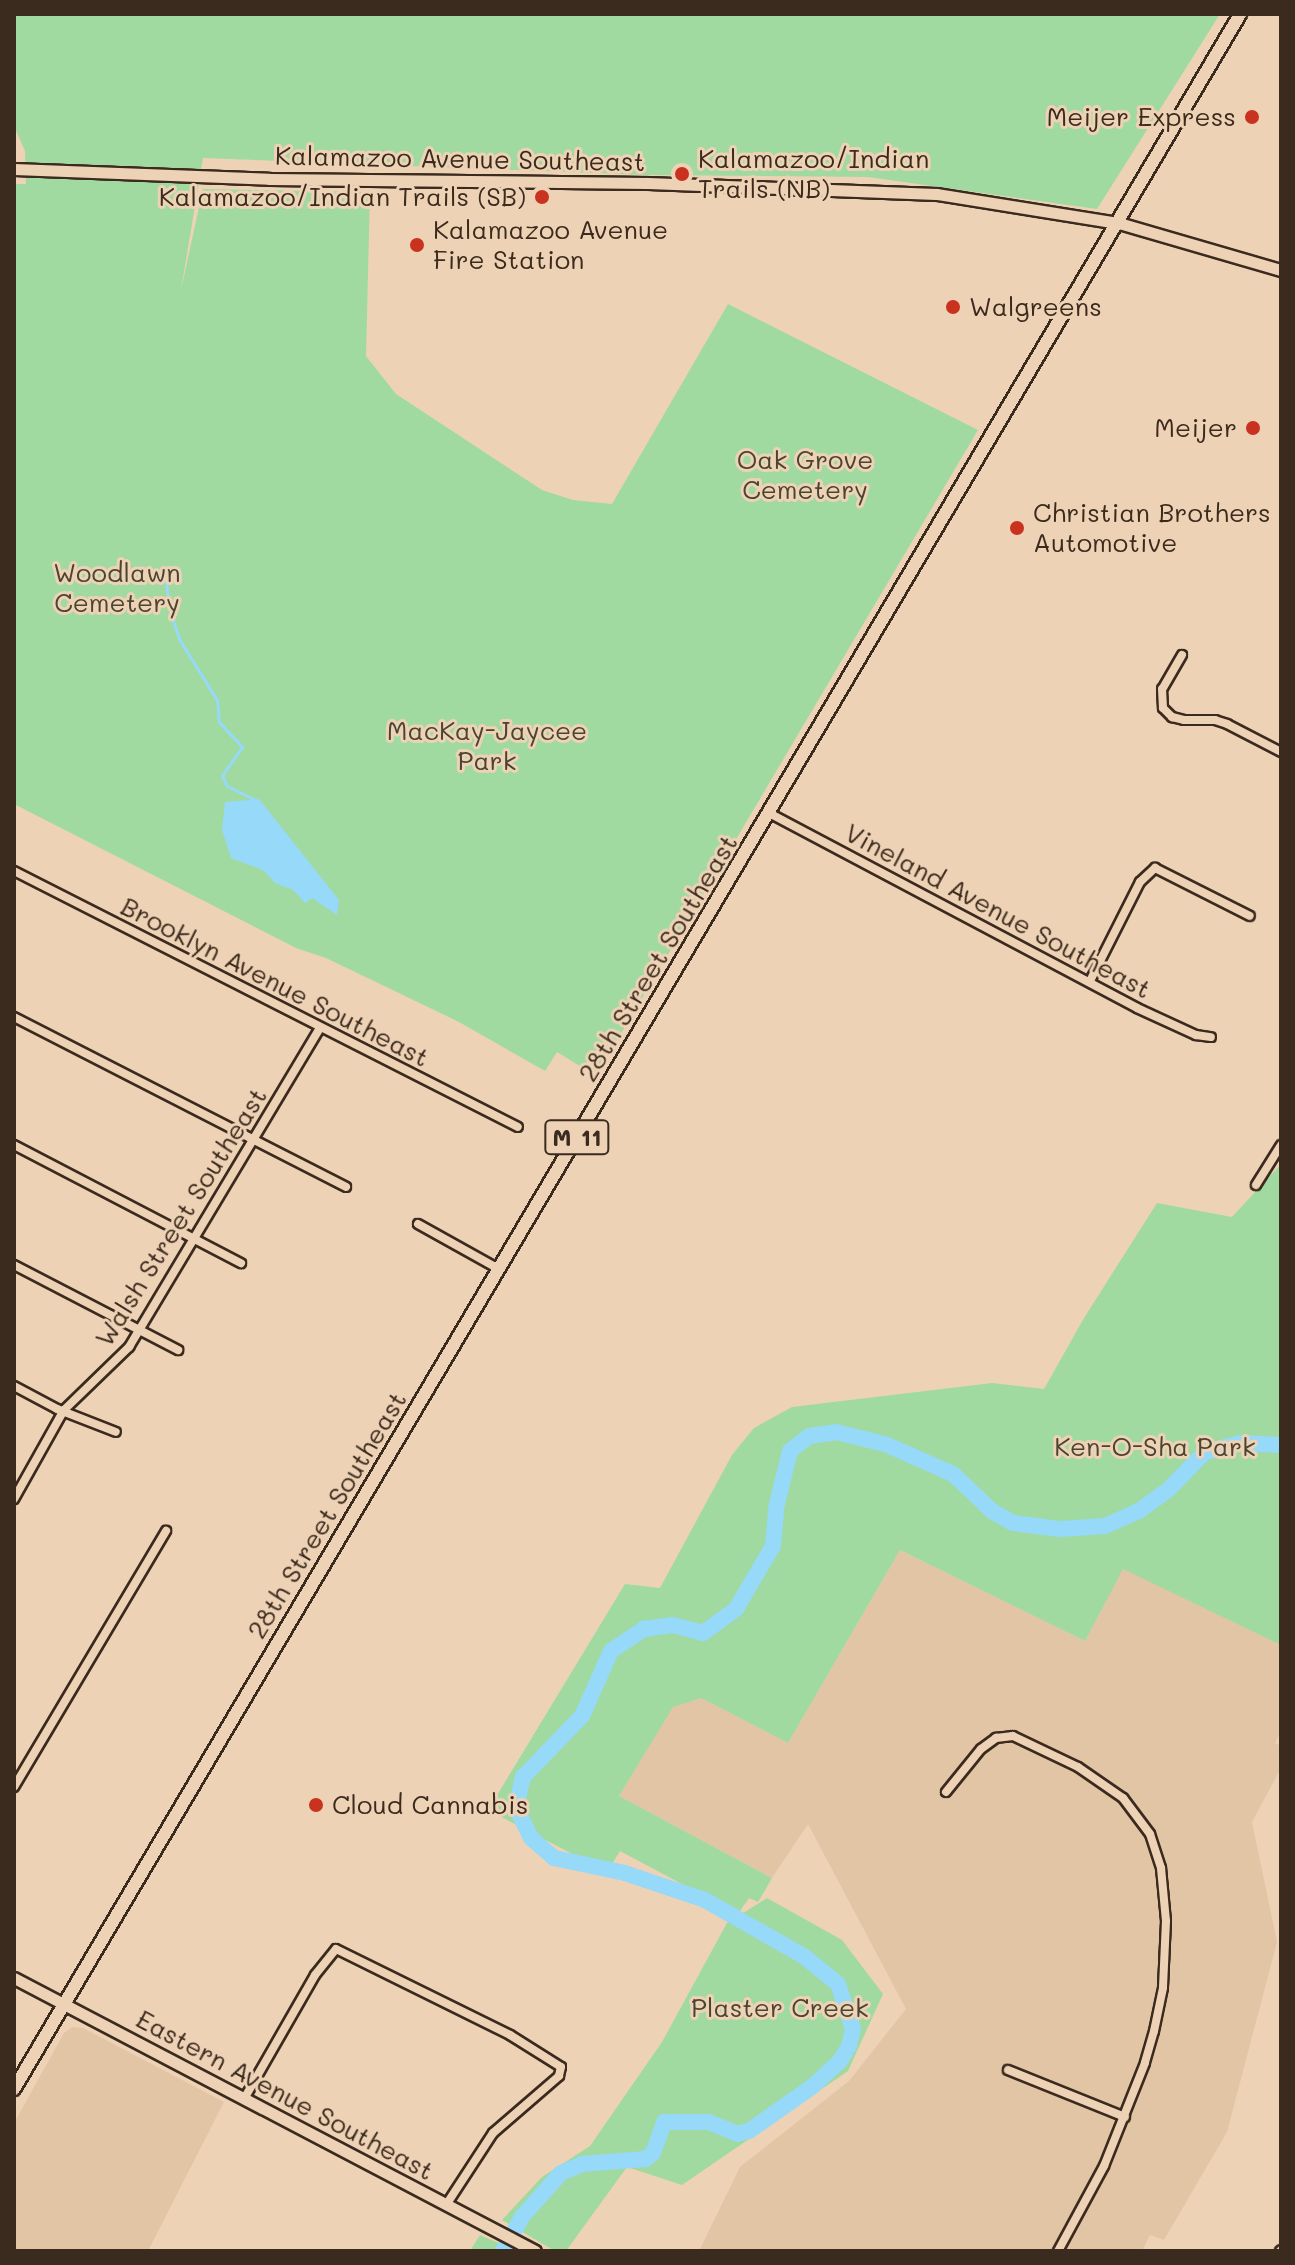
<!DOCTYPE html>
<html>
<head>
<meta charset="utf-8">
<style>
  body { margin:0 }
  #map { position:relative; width:1295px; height:2265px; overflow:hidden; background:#eed2b5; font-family:Mali,sans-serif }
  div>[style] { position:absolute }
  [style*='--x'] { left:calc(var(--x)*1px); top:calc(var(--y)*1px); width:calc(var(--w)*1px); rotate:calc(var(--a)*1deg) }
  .built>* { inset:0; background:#e2c5a4 }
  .green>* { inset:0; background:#a0daa0 }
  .water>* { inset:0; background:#96d9f8 }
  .stream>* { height:3px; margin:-1.5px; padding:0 1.5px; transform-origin:1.5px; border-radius:1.5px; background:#96d9f8 }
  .river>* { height:16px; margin:-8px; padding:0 8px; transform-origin:8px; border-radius:8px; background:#96d9f8 }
  .roads { filter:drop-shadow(2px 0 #3b2a1e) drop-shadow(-2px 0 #3b2a1e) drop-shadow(0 2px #3b2a1e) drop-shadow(0 -2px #3b2a1e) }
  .minor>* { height:8px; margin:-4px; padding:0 4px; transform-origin:4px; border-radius:4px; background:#eed2b5 }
  .secondary>* { height:11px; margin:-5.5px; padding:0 5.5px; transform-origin:5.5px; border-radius:5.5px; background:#eed2b5 }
  .primary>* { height:12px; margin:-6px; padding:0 6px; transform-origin:6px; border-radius:6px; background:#eed2b5 }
  .dots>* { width:22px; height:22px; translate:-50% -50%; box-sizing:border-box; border:4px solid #eed2b5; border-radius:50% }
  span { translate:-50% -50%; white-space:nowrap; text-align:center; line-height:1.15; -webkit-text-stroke:6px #eed2b5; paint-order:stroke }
  .shield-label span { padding:2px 6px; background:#eed2b5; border:2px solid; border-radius:6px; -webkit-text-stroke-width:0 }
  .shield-label { font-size:24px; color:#3b2a1e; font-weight:700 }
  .poi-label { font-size:26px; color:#3b2a1e }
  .right { translate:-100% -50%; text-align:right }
  .left { translate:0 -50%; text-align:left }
  .street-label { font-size:26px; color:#3b2a1e }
  .park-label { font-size:26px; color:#4a4432 }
  .frame { position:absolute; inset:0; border:16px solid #3b2a1e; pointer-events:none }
</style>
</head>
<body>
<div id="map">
  <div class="built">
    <i style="clip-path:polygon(900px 1550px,1085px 1641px,1123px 1568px,1281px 1645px,1281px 1731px,1275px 1743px,1281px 1746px,1281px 1768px,1252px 1822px,1277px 1942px,1227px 2132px,1164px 2240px,1150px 2235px,1142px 2251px,699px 2251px,740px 2167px,849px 2081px,906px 2009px,808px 1824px,772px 1878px,619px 1796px,673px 1706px,701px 1698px,788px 1743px)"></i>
    <i style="clip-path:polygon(72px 2027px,83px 2028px,224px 2102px,148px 2251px,14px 2251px,14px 2123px,64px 2033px)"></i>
  </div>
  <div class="green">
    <i style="clip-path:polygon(17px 14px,1220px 14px,1097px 209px,868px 177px,646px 175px,203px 158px,181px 290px,203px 189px,370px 192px,366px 356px,396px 394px,542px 490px,573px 500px,612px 504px,728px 304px,978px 430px,596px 1076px,557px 1052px,545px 1071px,459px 1022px,326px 958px,296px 948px,14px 804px,14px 184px,26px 184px,25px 151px,14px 126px,14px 19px)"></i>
    <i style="clip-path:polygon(1281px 1164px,1281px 1645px,1123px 1569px,1085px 1641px,900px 1550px,788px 1743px,701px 1698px,673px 1707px,619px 1796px,772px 1878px,758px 1902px,749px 1898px,738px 1914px,620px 1851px,607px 1872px,488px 1810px,625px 1584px,660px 1588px,732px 1455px,754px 1428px,792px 1407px,992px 1383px,1044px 1389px,1084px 1318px,1157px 1203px,1232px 1217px)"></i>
    <i style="clip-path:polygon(767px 1898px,842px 1940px,883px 1994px,848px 2071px,682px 2185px,627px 2167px,566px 2251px,555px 2251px,502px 2220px,542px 2177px,590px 2146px,662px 2042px,727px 1923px)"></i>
    <i style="clip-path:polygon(480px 2235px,516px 2251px,470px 2251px)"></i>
  </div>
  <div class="water">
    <i style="clip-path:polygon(259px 799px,339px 900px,337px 915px,312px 898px,305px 903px,293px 890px,275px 883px,263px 870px,231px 858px,222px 830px,225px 802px)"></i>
  </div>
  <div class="stream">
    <i style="--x:164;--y:567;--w:41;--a:83"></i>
    <i style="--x:169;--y:608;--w:33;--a:72"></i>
    <i style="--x:179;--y:639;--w:72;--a:58.1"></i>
    <i style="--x:217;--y:700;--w:22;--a:85"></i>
    <i style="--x:219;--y:722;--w:34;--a:47"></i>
    <i style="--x:242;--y:747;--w:35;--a:125"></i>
    <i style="--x:222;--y:776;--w:11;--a:63"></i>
    <i style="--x:227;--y:786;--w:30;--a:26"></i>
  </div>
  <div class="river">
    <i style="--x:503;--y:2251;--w:38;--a:-61"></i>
    <i style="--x:521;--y:2218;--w:60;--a:-48.4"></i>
    <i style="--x:561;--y:2173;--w:23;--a:-23"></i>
    <i style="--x:582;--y:2164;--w:64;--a:-4.5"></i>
    <i style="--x:646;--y:2159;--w:9;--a:-41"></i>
    <i style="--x:653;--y:2153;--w:33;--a:-70"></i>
    <i style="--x:664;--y:2122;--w:45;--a:0"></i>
    <i style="--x:709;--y:2122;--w:30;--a:23"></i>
    <i style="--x:737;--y:2134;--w:12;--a:-14"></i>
    <i style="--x:749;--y:2131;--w:78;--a:-35.1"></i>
    <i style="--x:813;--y:2086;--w:37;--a:-43"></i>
    <i style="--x:840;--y:2061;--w:17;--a:-59"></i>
    <i style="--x:849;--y:2046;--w:17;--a:-77"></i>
    <i style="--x:853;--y:2029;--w:47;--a:-108.4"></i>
    <i style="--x:838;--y:1984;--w:43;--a:-140.7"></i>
    <i style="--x:805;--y:1957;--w:115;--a:-150.3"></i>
    <i style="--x:705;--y:1900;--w:84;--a:-161.4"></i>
    <i style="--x:625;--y:1873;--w:73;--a:-168.1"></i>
    <i style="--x:554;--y:1858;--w:30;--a:-139"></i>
    <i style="--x:531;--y:1838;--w:34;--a:-116"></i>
    <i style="--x:516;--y:1807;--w:31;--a:-77"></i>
    <i style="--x:523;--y:1777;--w:85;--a:-46"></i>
    <i style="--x:582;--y:1716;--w:71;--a:-66"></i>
    <i style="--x:611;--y:1651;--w:40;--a:-34"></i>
    <i style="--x:644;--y:1629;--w:29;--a:-8"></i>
    <i style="--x:673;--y:1625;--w:31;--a:15"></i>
    <i style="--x:703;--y:1633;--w:41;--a:-36"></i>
    <i style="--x:736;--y:1609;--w:73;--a:-59.6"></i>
    <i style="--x:773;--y:1546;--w:38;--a:-85"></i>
    <i style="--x:776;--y:1508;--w:59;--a:-76.2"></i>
    <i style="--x:790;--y:1451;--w:24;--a:-38"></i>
    <i style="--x:809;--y:1436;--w:27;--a:-8"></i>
    <i style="--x:836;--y:1432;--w:50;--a:13.8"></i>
    <i style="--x:885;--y:1444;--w:74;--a:23.8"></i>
    <i style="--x:953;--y:1474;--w:54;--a:43.5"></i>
    <i style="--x:992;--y:1511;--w:24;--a:30"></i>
    <i style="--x:1013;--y:1523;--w:47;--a:7.3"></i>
    <i style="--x:1060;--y:1529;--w:45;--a:-3.8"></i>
    <i style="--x:1105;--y:1526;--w:37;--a:-24"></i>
    <i style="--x:1139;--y:1511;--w:34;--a:-36"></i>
    <i style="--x:1167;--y:1491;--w:54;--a:-45.7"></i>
    <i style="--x:1205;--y:1452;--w:37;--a:-14"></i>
    <i style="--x:1241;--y:1443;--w:40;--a:2.9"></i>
  </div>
  <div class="roads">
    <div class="minor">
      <i style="--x:1182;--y:655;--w:39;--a:120"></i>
      <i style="--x:1162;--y:689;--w:19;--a:87"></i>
      <i style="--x:1163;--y:708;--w:13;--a:45"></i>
      <i style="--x:1172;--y:717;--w:12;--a:14"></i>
      <i style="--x:1184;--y:720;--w:31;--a:0"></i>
      <i style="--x:1215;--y:720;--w:13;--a:18"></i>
      <i style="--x:1227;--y:724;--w:61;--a:27.4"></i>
      <i style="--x:769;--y:813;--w:416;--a:27.9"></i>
      <i style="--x:1137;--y:1008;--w:65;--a:24.6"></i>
      <i style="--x:1196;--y:1035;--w:15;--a:8"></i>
      <i style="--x:14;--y:871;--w:565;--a:26.93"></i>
      <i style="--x:1090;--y:981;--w:111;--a:-63.2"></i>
      <i style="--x:1140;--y:882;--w:21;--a:-43"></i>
      <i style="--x:1155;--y:868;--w:106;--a:26.8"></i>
      <i style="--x:14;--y:1017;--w:373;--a:27.1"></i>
      <i style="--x:14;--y:1145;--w:256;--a:27.5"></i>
      <i style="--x:1256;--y:1185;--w:47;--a:-58"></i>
      <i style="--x:418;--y:1224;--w:93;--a:29.1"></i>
      <i style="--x:14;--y:1265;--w:185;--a:27.4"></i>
      <i style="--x:14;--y:1386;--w:49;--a:28.1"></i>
      <i style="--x:57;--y:1409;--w:63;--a:21.3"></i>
      <i style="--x:14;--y:1499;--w:102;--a:-60.7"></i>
      <i style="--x:64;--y:1410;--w:91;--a:-44.1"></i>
      <i style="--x:129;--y:1347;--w:372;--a:-59.1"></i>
      <i style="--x:14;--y:1787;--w:298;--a:-59.3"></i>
      <i style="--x:946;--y:1792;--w:55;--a:-50.9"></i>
      <i style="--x:981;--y:1749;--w:19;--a:-36"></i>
      <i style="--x:996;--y:1738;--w:17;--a:-7"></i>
      <i style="--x:1013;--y:1736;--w:72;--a:25.5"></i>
      <i style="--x:1078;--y:1767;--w:55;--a:34.6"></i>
      <i style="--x:1123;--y:1798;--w:45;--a:53.1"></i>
      <i style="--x:1150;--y:1834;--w:36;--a:72"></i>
      <i style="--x:1161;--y:1868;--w:53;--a:84.6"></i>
      <i style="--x:1166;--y:1921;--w:67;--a:92.6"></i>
      <i style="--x:1163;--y:1988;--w:44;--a:101.8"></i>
      <i style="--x:1154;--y:2031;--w:33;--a:106"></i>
      <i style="--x:1145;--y:2063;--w:111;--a:111.7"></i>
      <i style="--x:1104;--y:2166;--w:97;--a:118.4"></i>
      <i style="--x:1008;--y:2070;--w:126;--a:21.9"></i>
      <i style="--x:244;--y:2099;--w:143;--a:-60.2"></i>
      <i style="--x:315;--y:1975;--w:33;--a:-51"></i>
      <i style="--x:336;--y:1949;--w:194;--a:26.3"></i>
      <i style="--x:510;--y:2035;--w:60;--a:32.1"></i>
      <i style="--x:561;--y:2067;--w:9;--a:103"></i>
      <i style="--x:559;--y:2076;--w:87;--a:139.2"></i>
      <i style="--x:493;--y:2133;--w:86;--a:123.1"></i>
      <i style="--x:1280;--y:2251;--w:1;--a:-45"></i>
    </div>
    <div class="secondary">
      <i style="--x:14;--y:169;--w:255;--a:2.2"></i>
      <i style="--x:269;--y:179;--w:378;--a:0.6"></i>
      <i style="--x:647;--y:183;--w:290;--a:2.2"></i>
      <i style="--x:937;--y:194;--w:184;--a:9.1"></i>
      <i style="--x:1119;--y:223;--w:169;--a:16.2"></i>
      <i style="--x:14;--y:1978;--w:588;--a:27.65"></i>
    </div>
    <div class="primary">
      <i style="--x:14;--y:2089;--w:2410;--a:-59.42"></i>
    </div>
  </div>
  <div class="dots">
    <i style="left:1252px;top:117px;background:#c8321e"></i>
    <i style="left:682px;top:174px;background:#c8321e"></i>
    <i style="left:542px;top:197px;background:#c8321e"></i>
    <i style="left:417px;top:245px;background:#c8321e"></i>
    <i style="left:953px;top:307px;background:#c8321e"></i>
    <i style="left:1253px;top:428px;background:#c8321e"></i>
    <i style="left:1017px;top:528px;background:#c8321e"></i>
    <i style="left:316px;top:1805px;background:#c8321e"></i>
  </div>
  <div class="shield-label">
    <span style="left:577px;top:1137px">M 11</span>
  </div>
  <div class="poi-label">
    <span class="right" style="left:1236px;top:117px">Meijer Express</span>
    <span class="left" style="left:698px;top:174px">Kalamazoo/Indian<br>Trails (NB)</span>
    <span class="right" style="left:526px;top:197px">Kalamazoo/Indian Trails (SB)</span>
    <span class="left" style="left:433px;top:245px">Kalamazoo Avenue<br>Fire Station</span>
    <span class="left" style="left:969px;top:307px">Walgreens</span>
    <span class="right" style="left:1237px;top:428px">Meijer</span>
    <span class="left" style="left:1033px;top:528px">Christian Brothers<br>Automotive</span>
    <span class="left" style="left:332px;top:1805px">Cloud Cannabis</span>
  </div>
  <div class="street-label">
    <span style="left:460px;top:159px;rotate:1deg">Kalamazoo Avenue Southeast</span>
    <span style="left:998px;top:911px;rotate:28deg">Vineland Avenue Southeast</span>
    <span style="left:658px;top:958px;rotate:-59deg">28th Street Southeast</span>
    <span style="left:275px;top:982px;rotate:27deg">Brooklyn Avenue Southeast</span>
    <span style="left:181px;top:1217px;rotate:-58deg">Walsh Street Southeast</span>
    <span style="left:327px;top:1515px;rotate:-59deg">28th Street Southeast</span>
    <span style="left:285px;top:2095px;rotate:28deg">Eastern Avenue Southeast</span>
  </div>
  <div class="park-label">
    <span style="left:805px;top:475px">Oak Grove<br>Cemetery</span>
    <span style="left:117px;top:588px">Woodlawn<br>Cemetery</span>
    <span style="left:487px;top:746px">MacKay-Jaycee<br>Park</span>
    <span style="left:1155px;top:1447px">Ken-O-Sha Park</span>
    <span style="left:780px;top:2008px">Plaster Creek</span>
  </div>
  <div class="frame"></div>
</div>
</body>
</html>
